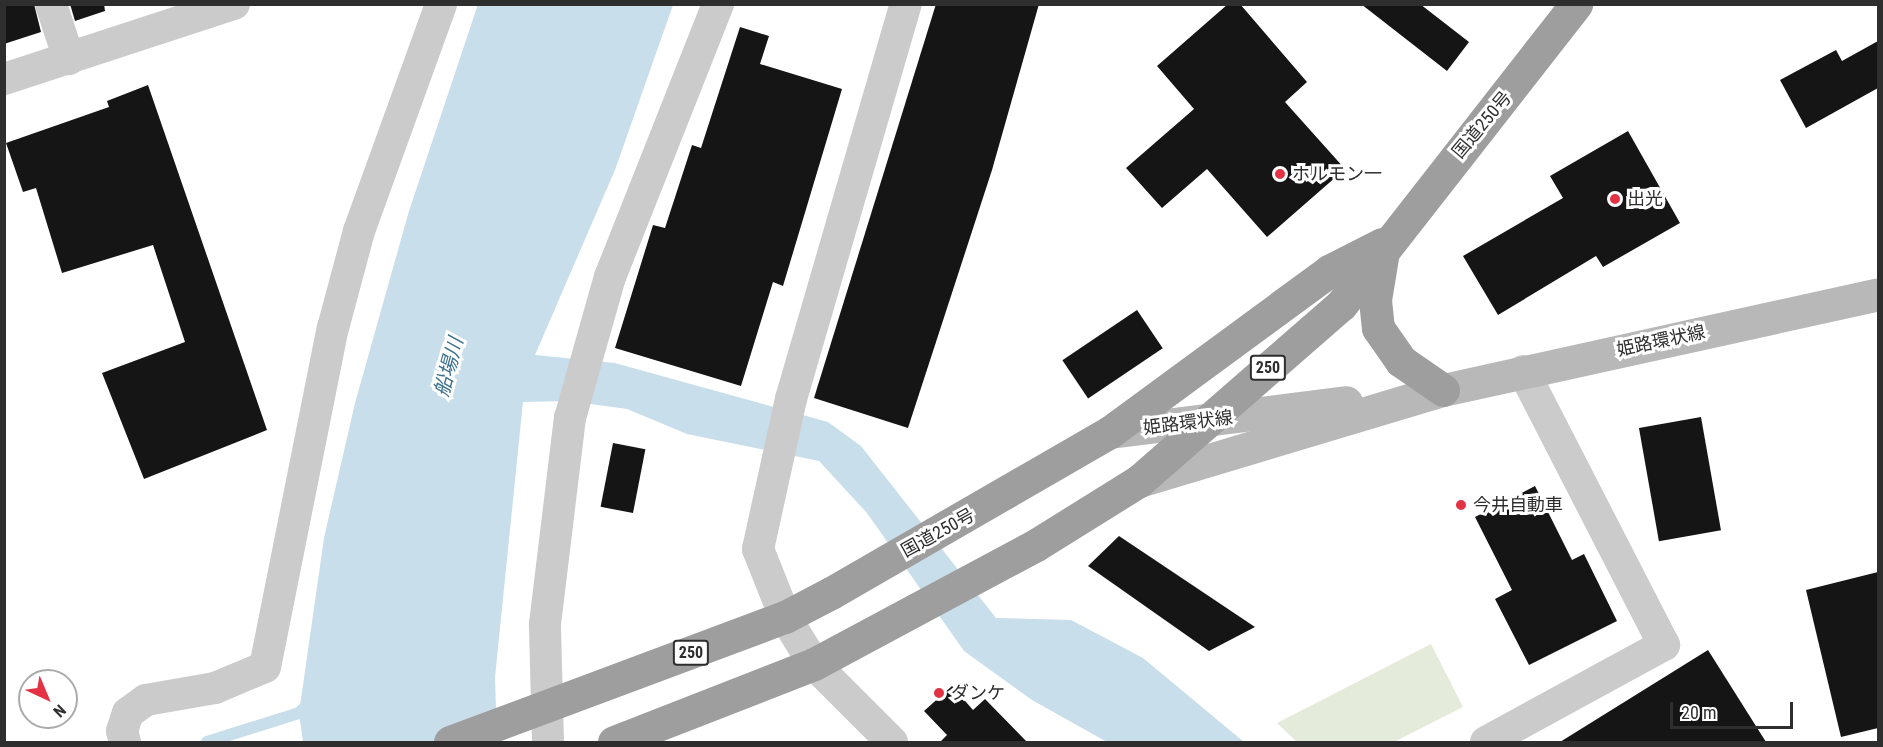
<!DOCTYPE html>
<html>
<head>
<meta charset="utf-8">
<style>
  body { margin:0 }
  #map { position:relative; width:1883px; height:747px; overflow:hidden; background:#fff; font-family:"Roboto Condensed","Noto Sans JP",sans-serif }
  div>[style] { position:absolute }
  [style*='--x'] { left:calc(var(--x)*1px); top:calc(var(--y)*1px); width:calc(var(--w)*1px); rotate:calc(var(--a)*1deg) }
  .green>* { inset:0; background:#e4ebdb }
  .water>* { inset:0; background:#c8deeb }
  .stream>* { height:12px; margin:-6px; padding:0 6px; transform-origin:6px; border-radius:6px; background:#c8deeb }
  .building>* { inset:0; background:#151515; transform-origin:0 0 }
  .minor>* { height:32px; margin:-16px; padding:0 16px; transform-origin:16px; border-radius:16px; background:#cbcbcb }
  .secondary>* { height:33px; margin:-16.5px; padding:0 16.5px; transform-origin:16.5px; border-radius:16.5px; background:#b8b8b8 }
  .trunk>* { height:33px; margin:-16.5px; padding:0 16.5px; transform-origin:16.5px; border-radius:16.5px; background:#9e9e9e }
  .dots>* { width:16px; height:16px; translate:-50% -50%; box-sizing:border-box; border:3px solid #fff; border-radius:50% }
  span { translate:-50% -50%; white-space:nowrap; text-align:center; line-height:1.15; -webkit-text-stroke:6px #fff; paint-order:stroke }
  .shield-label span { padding:2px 4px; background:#fff; border:2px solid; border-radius:4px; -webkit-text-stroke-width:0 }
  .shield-label { font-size:16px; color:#2e2e2e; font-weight:700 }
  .street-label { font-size:18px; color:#2e2e2e }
  .poi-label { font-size:18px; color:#2e2e2e }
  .left { translate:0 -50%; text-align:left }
  .water-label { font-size:20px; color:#3d718e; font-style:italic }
  .frame { position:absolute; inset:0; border:6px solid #2e2e2e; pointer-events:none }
  .north { position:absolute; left:18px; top:669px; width:60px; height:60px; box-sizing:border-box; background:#fff; border:2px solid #ababab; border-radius:50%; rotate:136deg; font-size:16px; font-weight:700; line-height:24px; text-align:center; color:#2e2e2e }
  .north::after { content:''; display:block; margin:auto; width:21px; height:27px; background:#e33244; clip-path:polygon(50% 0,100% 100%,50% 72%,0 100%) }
  .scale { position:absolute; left:1670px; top:702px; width:123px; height:27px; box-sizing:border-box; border:3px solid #2e2e2e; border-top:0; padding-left:8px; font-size:18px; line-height:21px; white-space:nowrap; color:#2e2e2e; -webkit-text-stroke:4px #fff; paint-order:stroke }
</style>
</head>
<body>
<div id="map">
  <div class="green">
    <i style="clip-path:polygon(1431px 644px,1463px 707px,1394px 742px,1297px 742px,1277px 723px)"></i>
  </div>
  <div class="water">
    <i style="clip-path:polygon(478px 4px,673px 5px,615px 170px,535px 355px,615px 363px,828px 422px,861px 446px,996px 618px,1071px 620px,1143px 658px,1244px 742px,1107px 742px,1032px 700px,964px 651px,867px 513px,819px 461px,687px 434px,627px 409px,569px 401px,523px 402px,495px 677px,497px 742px,303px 742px,299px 713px,324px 538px,355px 403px,409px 211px)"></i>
  </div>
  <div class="stream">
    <i style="--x:207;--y:742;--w:96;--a:-17.5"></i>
    <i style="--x:299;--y:713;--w:16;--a:-43"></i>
  </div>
  <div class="building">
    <i style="clip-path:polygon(4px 4px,34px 4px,41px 32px,4px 44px)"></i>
    <i style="clip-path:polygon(70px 4px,104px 4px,105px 11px,75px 21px)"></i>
    <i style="clip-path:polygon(936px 4px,1039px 4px,992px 170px,908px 428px,814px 398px)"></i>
    <i style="clip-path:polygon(1228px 4px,1240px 4px,1307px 82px,1285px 102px,1345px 169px,1267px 237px,1207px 169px,1162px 208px,1126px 168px,1194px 109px,1157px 66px)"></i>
    <i style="clip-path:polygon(1361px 4px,1420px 4px,1469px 42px,1447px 71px)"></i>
    <i style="clip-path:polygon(740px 27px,769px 36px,760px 64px,842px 89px,783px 286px,773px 282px,741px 386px,615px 348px,653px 225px,665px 228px,692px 145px,701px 148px)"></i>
    <i style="clip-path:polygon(1878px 41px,1878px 88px,1806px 128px,1780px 80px,1836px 50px,1842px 61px)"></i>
    <i style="clip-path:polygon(148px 85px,267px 430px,144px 479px,102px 373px,185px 342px,153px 245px,62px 273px,36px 188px,23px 192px,6px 143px,109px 107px,107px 101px)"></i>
    <i style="clip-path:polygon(1628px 131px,1680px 223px,1603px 267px,1596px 256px,1498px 315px,1463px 256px,1563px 198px,1550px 176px)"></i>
    <i style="left:1137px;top:310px;width:46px;height:90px;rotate:56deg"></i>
    <i style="left:1701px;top:417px;width:115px;height:63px;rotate:80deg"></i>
    <i style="left:613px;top:443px;width:33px;height:65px;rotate:11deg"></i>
    <i style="clip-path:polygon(1535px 486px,1572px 560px,1584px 554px,1617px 621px,1529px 665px,1495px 599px,1512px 590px,1475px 517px)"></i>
    <i style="clip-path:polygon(1119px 536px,1255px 627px,1209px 651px,1088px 566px)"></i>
    <i style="clip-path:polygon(1878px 572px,1878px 728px,1841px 737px,1806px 590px)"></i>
    <i style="clip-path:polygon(1708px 650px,1766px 742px,1560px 742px)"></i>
    <i style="clip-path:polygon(952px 686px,973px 710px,985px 699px,1027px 742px,940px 742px,947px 735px,924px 711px)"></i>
  </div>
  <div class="minor">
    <i style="--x:51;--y:4;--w:58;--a:71.9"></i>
    <i style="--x:4;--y:79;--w:242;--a:-18.1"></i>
    <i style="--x:125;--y:742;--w:11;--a:-105"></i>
    <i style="--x:122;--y:731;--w:19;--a:-72"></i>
    <i style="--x:128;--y:713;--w:22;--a:-36"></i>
    <i style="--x:146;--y:700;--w:70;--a:-9.9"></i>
    <i style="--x:215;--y:688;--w:54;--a:-22.8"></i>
    <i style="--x:265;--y:667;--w:346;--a:-78.7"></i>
    <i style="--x:333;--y:328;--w:100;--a:-75"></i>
    <i style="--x:359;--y:231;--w:241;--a:-70.1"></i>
    <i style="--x:548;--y:742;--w:118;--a:-91.5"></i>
    <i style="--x:545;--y:624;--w:208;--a:-83.1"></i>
    <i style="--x:570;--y:418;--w:147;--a:-74.2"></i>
    <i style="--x:610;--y:277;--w:294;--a:-68.4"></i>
    <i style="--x:892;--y:742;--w:110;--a:-135"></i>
    <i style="--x:814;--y:664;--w:55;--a:-121.7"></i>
    <i style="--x:785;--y:617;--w:73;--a:-111.7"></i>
    <i style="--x:758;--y:549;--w:154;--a:-77.6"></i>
    <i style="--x:791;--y:399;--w:411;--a:-73.8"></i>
    <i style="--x:1486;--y:742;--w:203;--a:-28.6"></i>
    <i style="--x:1664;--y:645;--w:308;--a:-117.2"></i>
  </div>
  <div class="secondary">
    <i style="--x:1110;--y:432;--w:238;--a:-7.2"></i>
    <i style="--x:1139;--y:481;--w:317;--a:-16.7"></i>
    <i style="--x:1443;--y:390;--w:445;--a:-12.4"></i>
  </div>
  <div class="trunk">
    <i style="--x:1383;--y:251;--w:50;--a:99.3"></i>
    <i style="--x:1375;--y:300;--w:28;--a:84"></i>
    <i style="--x:1378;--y:328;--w:40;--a:55.1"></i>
    <i style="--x:1401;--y:361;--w:51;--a:34.6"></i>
    <i style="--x:450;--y:742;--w:358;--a:-20.5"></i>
    <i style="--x:785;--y:617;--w:52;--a:-27.6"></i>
    <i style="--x:831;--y:593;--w:322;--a:-30"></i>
    <i style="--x:1110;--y:432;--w:272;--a:-36.3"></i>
    <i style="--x:1329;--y:271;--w:59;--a:-27"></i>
    <i style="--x:614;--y:742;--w:215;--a:-21.3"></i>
    <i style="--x:814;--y:664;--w:252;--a:-28.2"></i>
    <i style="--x:1036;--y:545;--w:121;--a:-31.9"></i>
    <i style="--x:1139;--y:481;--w:268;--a:-41.1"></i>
    <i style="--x:1341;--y:305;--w:382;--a:-52"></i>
  </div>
  <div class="dots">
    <i style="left:1280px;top:174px;background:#e33244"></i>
    <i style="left:1615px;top:199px;background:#e33244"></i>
    <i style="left:1461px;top:505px;background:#e33244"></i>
    <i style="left:939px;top:693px;background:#e33244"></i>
  </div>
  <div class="shield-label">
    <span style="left:1268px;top:368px">250</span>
    <span style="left:691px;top:653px">250</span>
  </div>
  <div class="street-label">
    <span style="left:1482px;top:125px;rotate:-50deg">国道250号</span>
    <span style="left:1661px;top:341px;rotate:-12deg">姫路環状線</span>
    <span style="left:1188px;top:423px;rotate:-7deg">姫路環状線</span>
    <span style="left:938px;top:533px;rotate:-29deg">国道250号</span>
  </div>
  <div class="poi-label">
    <span class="left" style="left:1292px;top:174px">ホルモン一</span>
    <span class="left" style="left:1627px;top:199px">出光</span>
    <span class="left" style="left:1473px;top:505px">今井自動車</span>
    <span class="left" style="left:951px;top:693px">ダンケ</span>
  </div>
  <div class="water-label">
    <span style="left:449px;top:367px;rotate:-75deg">船場川</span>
  </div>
  <div class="frame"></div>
  <div class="north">N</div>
  <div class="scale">20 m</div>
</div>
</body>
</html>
